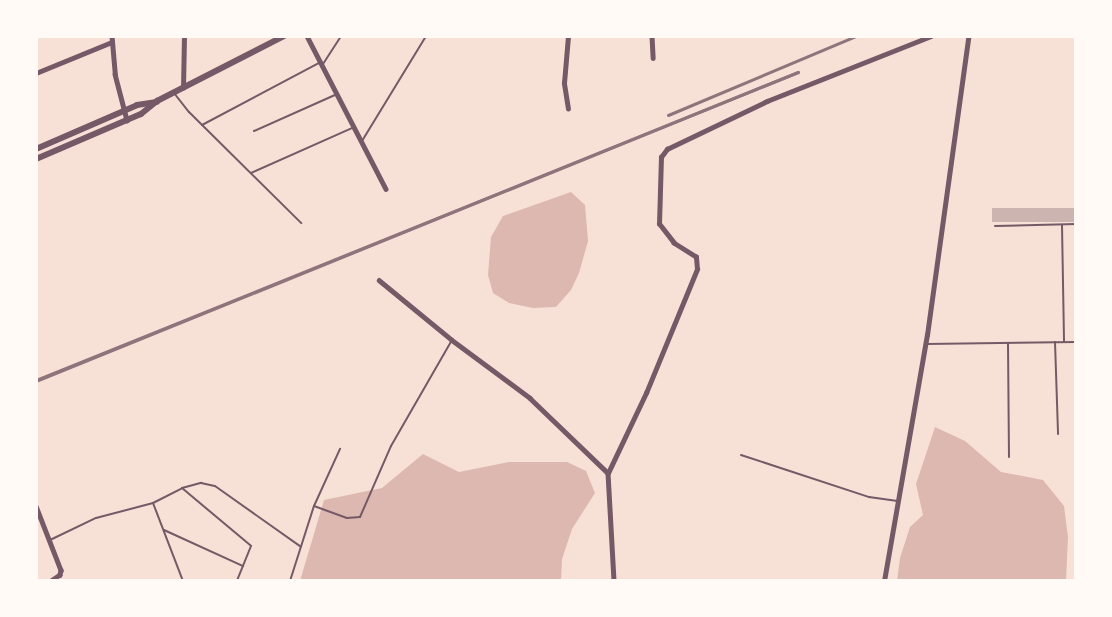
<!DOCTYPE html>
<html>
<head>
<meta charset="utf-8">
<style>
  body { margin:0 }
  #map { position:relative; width:1112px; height:617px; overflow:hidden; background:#f7e1d7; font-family:Helvetica,sans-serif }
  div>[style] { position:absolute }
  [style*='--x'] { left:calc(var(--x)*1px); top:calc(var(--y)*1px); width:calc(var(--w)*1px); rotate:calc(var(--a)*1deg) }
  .water>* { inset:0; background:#dcb8b0 }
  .building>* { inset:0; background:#ccb4b1; transform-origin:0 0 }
  .path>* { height:1.5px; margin:-0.75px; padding:0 0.75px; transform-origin:0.75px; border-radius:0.75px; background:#4a2c40 }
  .service>* { height:2px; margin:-1px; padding:0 1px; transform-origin:1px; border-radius:1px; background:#755966 }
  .minor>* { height:4.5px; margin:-2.25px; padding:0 2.25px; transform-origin:2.25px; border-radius:2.25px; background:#755966 }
  .tertiary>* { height:6px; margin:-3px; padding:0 3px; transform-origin:3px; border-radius:3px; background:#755966 }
  .rail>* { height:3px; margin:-1.5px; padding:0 1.5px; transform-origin:1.5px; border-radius:1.5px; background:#8f747c }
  span { translate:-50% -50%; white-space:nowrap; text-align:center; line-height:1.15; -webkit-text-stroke:4.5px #fffaf5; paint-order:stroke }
  .frame { position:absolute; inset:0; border:38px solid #fffaf5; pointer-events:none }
</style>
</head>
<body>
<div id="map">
  <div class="water">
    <i style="clip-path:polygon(571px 192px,585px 205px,588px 241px,579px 273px,571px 290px,556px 307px,533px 308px,509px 303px,493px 293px,488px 275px,491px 237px,503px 216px)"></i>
    <i style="clip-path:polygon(935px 427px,965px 441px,1001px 472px,1043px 480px,1064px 506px,1068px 537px,1066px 581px,897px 581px,900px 558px,910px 527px,923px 515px,916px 484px)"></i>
    <i style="clip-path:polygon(423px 454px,459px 472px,509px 462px,567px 462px,586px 471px,595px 493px,572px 529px,562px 559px,561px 581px,300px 581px,324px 500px,382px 488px)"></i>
  </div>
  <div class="building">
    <i style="left:1076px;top:208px;width:14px;height:84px;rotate:90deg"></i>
  </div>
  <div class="path">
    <i style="--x:36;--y:393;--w:3;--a:90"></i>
  </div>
  <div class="service">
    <i style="--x:323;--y:64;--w:33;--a:-57"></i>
    <i style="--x:174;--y:93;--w:24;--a:52"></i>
    <i style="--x:189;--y:112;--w:158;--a:44.7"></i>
    <i style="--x:202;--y:125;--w:132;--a:-27.9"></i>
    <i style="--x:254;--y:131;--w:91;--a:-24"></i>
    <i style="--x:362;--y:141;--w:123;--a:-58.6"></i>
    <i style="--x:251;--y:173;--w:111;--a:-24"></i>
    <i style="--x:1062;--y:225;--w:117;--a:89"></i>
    <i style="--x:995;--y:226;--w:81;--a:-1.4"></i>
    <i style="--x:1055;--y:342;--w:92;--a:88.1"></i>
    <i style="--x:1008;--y:343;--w:114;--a:89.5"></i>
    <i style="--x:926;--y:344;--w:150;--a:-0.8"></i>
    <i style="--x:741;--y:455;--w:135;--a:18.2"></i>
    <i style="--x:869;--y:497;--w:27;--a:8"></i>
    <i style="--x:182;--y:488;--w:90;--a:40"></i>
    <i style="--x:251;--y:546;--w:38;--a:112"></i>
    <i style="--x:153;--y:503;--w:84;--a:69"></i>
    <i style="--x:314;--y:506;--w:35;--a:20"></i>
    <i style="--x:347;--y:518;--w:13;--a:-4"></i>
    <i style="--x:360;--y:517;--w:77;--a:-66.4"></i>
    <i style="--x:391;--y:446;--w:122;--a:-60.1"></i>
    <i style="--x:164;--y:530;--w:87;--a:24.5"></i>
    <i style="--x:50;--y:540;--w:51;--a:-25.6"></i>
    <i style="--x:96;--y:518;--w:59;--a:-14.7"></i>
    <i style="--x:153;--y:503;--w:33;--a:-27"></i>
    <i style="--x:182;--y:488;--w:20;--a:-15"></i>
    <i style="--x:201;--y:483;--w:14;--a:12"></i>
    <i style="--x:215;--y:486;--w:105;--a:35.3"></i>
    <i style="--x:290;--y:581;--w:79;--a:-72.3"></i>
    <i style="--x:314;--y:506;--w:63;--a:-65.5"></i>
    <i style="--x:842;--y:581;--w:42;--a:-1.4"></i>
  </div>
  <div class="minor">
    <i style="--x:112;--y:36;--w:38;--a:85"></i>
    <i style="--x:115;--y:74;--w:48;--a:75.4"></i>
    <i style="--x:307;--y:36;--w:172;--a:62.7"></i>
    <i style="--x:652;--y:36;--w:22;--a:87"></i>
    <i style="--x:962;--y:36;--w:18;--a:0"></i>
    <i style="--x:36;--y:73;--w:82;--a:-22.2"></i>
    <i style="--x:183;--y:88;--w:52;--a:-88.9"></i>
    <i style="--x:568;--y:109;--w:26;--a:-99"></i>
    <i style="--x:564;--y:83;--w:47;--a:-85.1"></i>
    <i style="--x:379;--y:280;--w:94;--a:39.4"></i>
    <i style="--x:452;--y:340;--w:97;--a:36.6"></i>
    <i style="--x:530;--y:398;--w:108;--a:43.9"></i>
    <i style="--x:608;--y:473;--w:108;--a:86.8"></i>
    <i style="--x:608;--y:473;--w:89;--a:-64.6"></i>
    <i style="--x:646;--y:393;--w:134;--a:-67.6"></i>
    <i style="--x:697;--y:269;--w:12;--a:-95"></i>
    <i style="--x:696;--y:257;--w:26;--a:-148"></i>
    <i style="--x:674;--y:243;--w:24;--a:-128"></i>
    <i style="--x:659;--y:224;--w:67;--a:-88.3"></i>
    <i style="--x:661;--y:157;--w:10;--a:-53"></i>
    <i style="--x:667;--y:149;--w:111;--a:-25.6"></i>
    <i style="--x:767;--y:101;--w:176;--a:-21.6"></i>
    <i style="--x:36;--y:506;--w:69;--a:68.7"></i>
    <i style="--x:61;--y:570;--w:5;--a:101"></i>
    <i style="--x:60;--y:575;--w:11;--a:146"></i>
    <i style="--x:884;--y:581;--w:250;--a:-80.1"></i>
    <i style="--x:927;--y:335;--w:300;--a:-82.1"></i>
  </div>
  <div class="tertiary">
    <i style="--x:36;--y:149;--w:110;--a:-23.5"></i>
    <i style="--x:137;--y:105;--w:20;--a:-9"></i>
    <i style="--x:36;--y:159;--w:114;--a:-23.2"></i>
    <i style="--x:141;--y:114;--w:21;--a:-39"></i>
    <i style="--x:157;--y:101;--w:143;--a:-27.1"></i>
  </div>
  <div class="rail">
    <i style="--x:668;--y:115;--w:204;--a:-22.8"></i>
    <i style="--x:36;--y:380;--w:822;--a:-22.01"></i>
    <i style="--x:798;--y:72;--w:822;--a:157.93"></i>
  </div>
  <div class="frame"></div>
</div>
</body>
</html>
